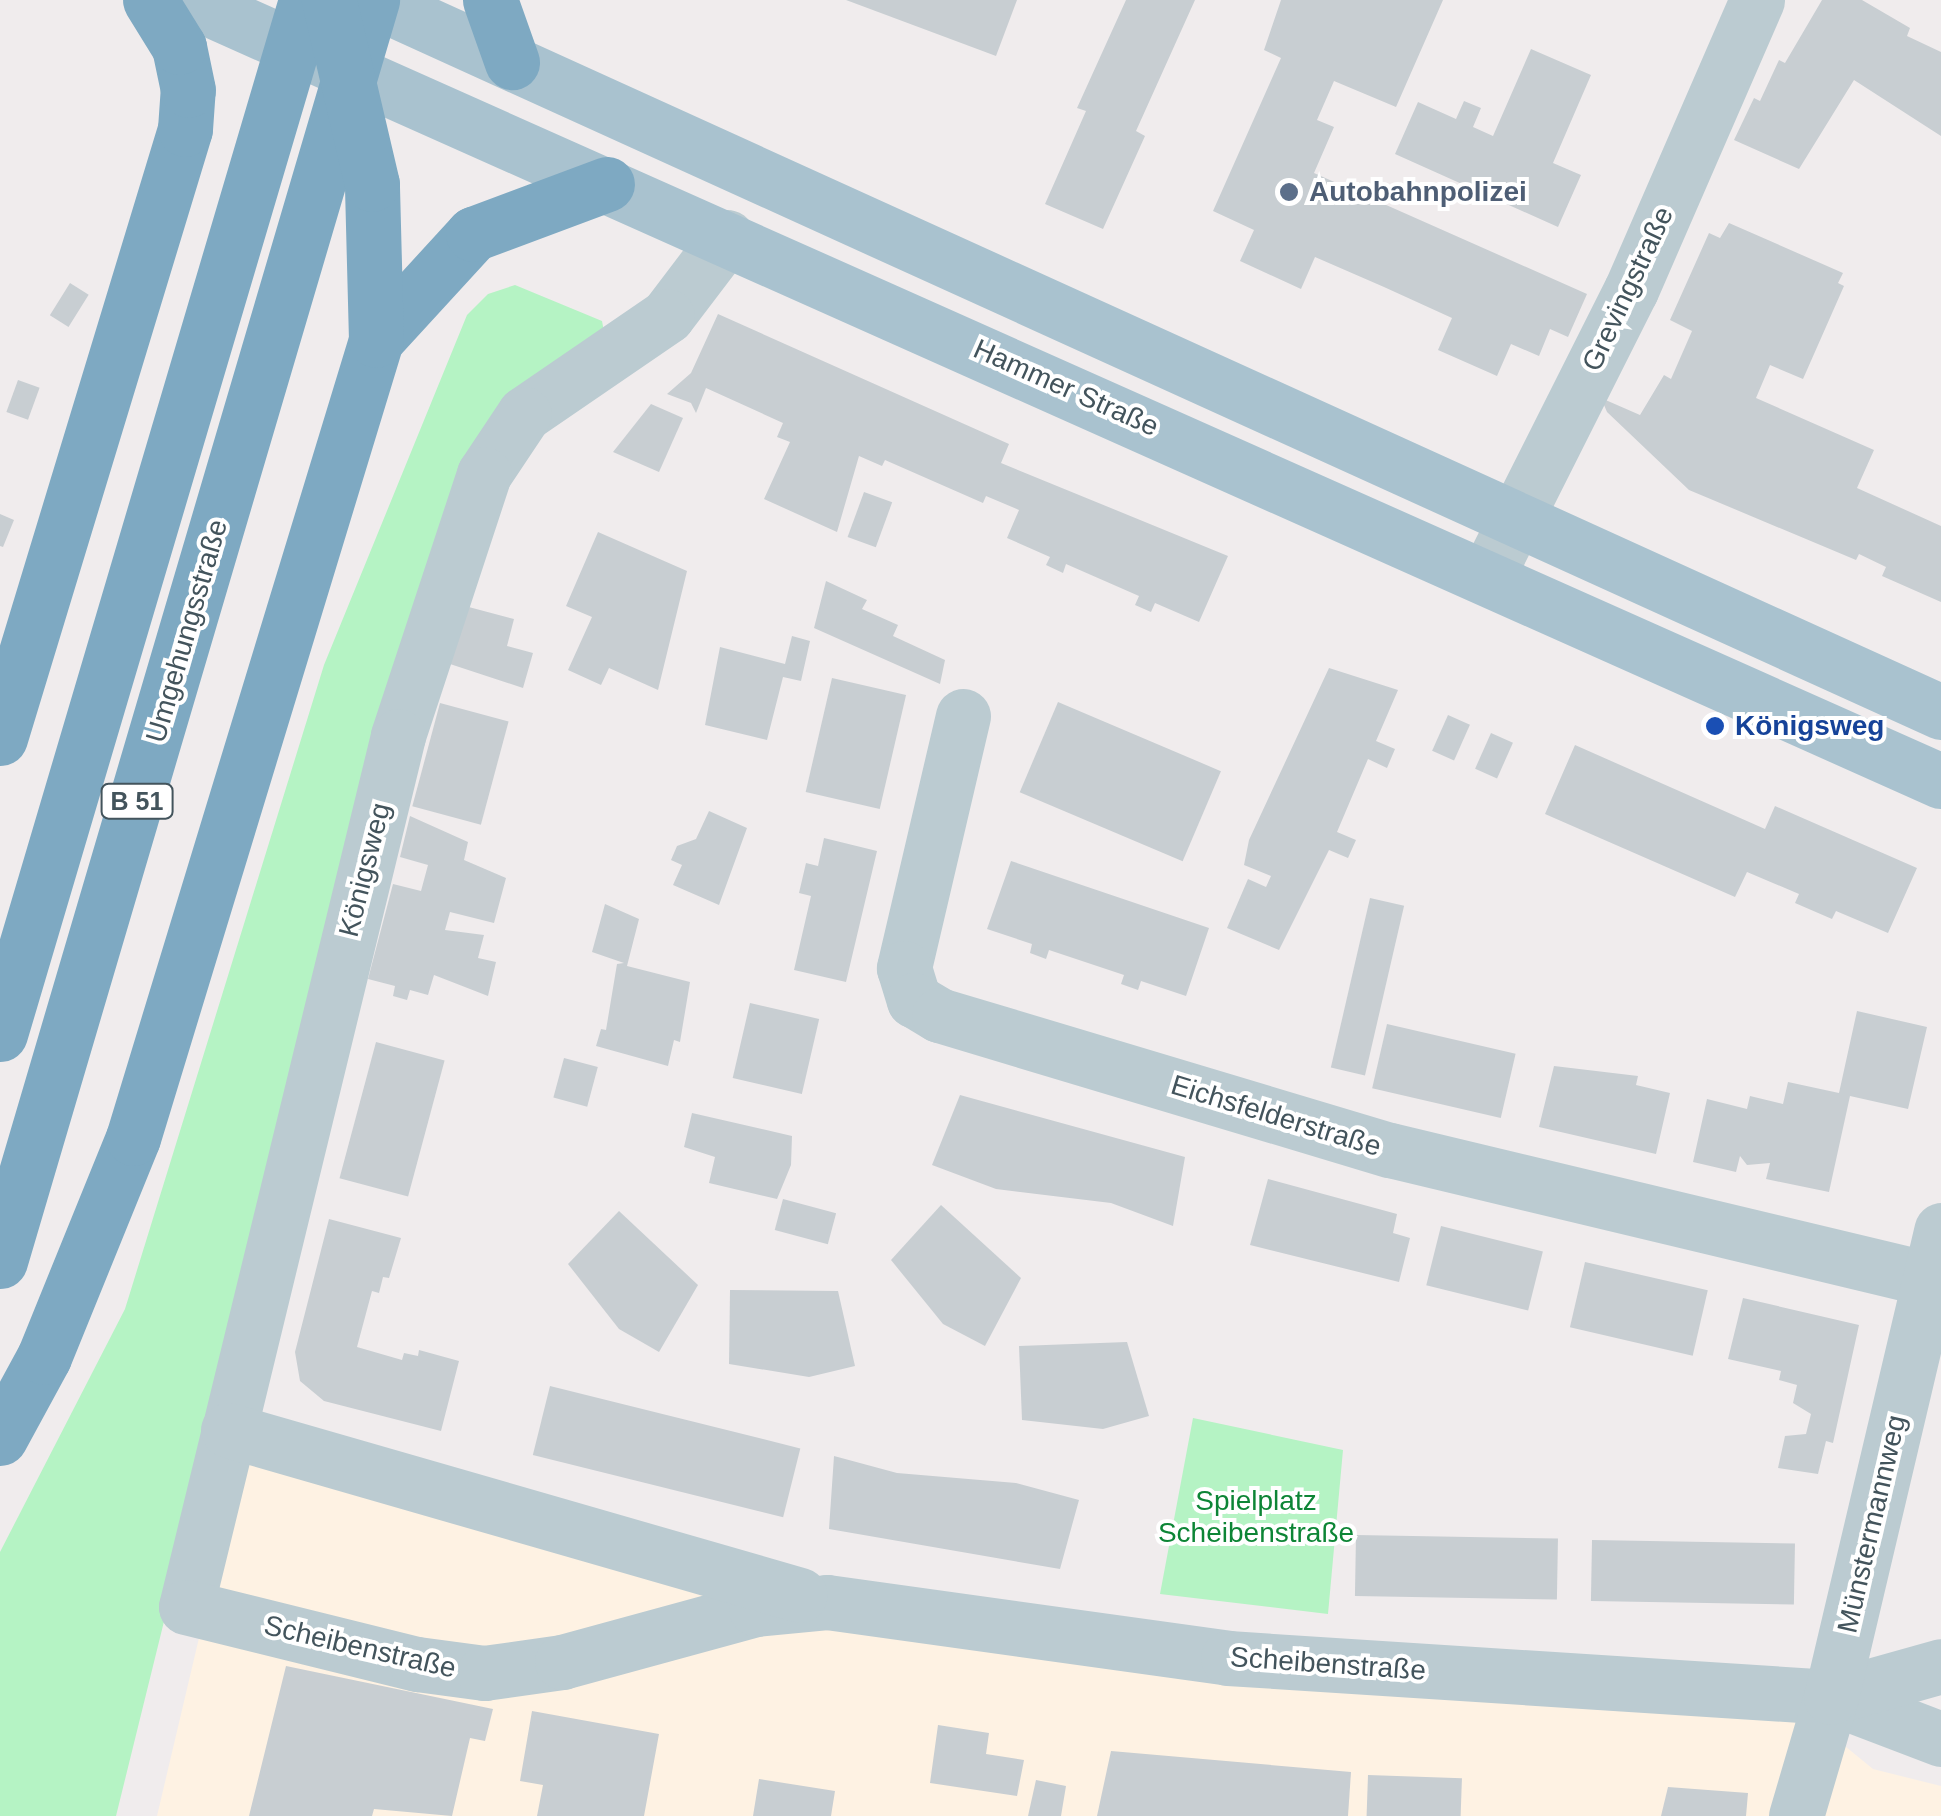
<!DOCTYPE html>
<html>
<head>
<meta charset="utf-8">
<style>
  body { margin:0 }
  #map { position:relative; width:1941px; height:1816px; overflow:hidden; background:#f0eced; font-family:Helvetica,sans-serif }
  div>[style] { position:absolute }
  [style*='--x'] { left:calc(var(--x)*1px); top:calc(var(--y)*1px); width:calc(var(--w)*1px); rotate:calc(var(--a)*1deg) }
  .commercial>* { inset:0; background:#fef2e3 }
  .green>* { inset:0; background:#b5f3c4 }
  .building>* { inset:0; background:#c8ced2; transform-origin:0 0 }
  .minor>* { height:55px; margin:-27.5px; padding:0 27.5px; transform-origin:27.5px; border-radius:27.5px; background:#bbcbd1 }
  .major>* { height:55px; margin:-27.5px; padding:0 27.5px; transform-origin:27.5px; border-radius:27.5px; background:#a9c2cf }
  .highway>* { height:55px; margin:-27.5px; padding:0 27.5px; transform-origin:27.5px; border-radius:27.5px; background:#7ea9c2 }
  .dots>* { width:28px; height:28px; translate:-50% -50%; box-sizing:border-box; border:5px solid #fff; border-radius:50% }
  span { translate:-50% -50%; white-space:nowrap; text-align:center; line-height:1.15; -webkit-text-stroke:8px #fff; paint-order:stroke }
  .shield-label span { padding:2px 8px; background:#fff; border:2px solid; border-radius:8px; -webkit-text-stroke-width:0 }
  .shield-label { font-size:25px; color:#43545c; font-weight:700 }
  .service-label { font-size:28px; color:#4e5e75; font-weight:700 }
  .left { translate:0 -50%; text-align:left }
  .street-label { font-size:28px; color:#43545c }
  .transit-label { font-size:28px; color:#164399; font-weight:700 }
  .park-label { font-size:28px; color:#0d8536 }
</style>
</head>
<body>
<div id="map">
  <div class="commercial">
    <i style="clip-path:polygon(245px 1443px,1047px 1656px,1344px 1693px,1802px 1711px,1873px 1769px,1941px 1786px,1941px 1816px,157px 1816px)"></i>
  </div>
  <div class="green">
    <i style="clip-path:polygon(515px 285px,602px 321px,605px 337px,571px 356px,383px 734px,116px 1816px,0 1816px,0 1552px,125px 1309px,324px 665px,467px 315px,488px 294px)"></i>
    <i style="clip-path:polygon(1193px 1418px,1343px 1450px,1328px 1614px,1160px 1594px)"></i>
  </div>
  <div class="building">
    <i style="clip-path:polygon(846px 0,1017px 0,996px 56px)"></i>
    <i style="clip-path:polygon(1126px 0,1195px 0,1136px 131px,1145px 136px,1103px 229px,1045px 204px,1086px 111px,1077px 108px)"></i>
    <i style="clip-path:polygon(1281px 0,1443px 0,1396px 107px,1334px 81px,1317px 120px,1334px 127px,1314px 173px,1587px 294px,1568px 337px,1550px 329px,1539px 356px,1511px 344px,1497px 376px,1438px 350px,1452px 318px,1384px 287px,1315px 257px,1301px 289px,1240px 261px,1254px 230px,1213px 211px,1281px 58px,1264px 50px)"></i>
    <i style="clip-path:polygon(1822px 0,1862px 0,1910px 28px,1907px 36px,1941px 52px,1941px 136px,1854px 80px,1799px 169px,1734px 140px,1754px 98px,1760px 101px,1779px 60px,1785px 63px)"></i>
    <i style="clip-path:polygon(1531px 49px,1591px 75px,1553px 163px,1581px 175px,1558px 227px,1395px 154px,1418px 102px,1456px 119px,1464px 101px,1481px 108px,1473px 127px,1493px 136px)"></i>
    <i style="clip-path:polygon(1729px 223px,1843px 273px,1838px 283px,1844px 286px,1803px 379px,1770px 365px,1756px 398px,1874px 450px,1857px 488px,1941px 526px,1941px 602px,1882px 576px,1886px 567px,1859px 554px,1856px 560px,1689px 490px,1607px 412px,1601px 398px,1640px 415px,1664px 375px,1671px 379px,1692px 331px,1670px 320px,1709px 233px,1720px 238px)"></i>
    <i style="left:70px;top:283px;width:22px;height:38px;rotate:32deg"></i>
    <i style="clip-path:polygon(718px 314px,1009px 444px,1001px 463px,1228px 556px,1199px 622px,1155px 603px,1151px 612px,1135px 605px,1139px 596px,1066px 564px,1063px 573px,1046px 565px,1050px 557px,1007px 538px,1019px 510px,986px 496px,983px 503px,885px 460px,882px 466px,859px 456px,837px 532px,764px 499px,790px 442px,777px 437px,783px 423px,706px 388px,696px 413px,691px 403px,667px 394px,691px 373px)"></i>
    <i style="left:18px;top:380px;width:23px;height:34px;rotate:20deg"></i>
    <i style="clip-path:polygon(651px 404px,683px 418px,659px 472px,613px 452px)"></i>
    <i style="left:864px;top:492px;width:30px;height:48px;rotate:20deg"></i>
    <i style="clip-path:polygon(0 514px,14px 520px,3px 547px,0 546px)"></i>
    <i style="clip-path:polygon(598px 532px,687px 571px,658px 690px,609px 668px,601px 685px,568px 670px,592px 617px,566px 606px)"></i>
    <i style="clip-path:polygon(826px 581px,867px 600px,862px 609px,898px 625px,893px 636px,945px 660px,940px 684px,814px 628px)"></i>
    <i style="clip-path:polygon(465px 606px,514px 619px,507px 646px,533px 653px,523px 688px,450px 664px)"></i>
    <i style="clip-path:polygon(792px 636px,810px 641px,801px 681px,783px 677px,767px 740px,705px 725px,720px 647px,785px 664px)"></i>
    <i style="clip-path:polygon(1329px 668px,1398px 690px,1376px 741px,1395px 749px,1387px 768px,1368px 759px,1337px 832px,1356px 840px,1348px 858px,1329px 850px,1279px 950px,1227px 928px,1248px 879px,1266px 887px,1271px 876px,1244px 865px,1249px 840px)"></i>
    <i style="left:832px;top:678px;width:76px;height:117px;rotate:13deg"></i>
    <i style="left:1058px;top:702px;width:177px;height:98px;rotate:23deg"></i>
    <i style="left:440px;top:703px;width:71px;height:107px;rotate:15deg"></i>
    <i style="left:1448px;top:715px;width:24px;height:39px;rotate:24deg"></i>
    <i style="left:1491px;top:733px;width:24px;height:39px;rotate:24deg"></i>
    <i style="clip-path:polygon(1575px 745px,1765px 829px,1775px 806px,1917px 868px,1888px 933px,1836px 911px,1832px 919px,1795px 903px,1799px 894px,1747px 872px,1735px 897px,1545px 814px)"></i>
    <i style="clip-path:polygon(709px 811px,747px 828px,719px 905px,673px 885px,682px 865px,671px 860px,677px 846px,696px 839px)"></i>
    <i style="clip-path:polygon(410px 816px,468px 842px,464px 860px,506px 878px,494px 923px,450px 912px,445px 930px,484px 935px,478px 958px,496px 962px,488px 996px,434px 975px,428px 995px,410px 990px,407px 1000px,393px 996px,395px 986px,368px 979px,393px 884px,421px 891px,428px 865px,400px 857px)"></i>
    <i style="clip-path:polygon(824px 838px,877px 851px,846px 982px,794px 970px,811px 896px,799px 893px,806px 863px,818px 866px)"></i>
    <i style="clip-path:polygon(1011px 861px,1209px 928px,1186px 996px,1141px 981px,1138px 990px,1121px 984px,1124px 975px,1049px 950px,1046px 959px,1030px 953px,1032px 944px,987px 929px)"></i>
    <i style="left:1370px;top:898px;width:35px;height:174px;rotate:13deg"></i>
    <i style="clip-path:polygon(605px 904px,639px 919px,627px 966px,690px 982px,680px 1042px,674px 1040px,668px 1066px,596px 1046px,601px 1029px,606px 1030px,617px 964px,624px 963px,592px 952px)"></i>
    <i style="left:750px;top:1003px;width:71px;height:77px;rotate:13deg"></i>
    <i style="clip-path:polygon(1857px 1011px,1927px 1027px,1908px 1109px,1850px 1096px,1829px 1192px,1766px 1179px,1770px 1163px,1747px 1165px,1740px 1156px,1736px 1172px,1693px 1162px,1707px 1099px,1747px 1109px,1750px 1096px,1783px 1104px,1788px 1082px,1839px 1093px)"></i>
    <i style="left:1387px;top:1024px;width:132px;height:66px;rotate:13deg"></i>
    <i style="left:376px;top:1042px;width:71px;height:141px;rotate:15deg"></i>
    <i style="left:564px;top:1058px;width:35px;height:41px;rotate:15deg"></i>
    <i style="clip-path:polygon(1554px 1066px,1638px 1076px,1636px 1085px,1670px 1093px,1656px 1154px,1539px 1127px)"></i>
    <i style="clip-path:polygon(960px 1095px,1185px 1157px,1173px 1226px,1111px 1203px,996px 1189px,932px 1165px)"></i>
    <i style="clip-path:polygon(692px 1113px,792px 1136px,791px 1165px,777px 1199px,709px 1183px,715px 1157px,684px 1147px)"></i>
    <i style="clip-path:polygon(1268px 1179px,1397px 1214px,1393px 1233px,1410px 1238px,1399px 1282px,1250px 1245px)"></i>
    <i style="left:783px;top:1199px;width:55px;height:32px;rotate:15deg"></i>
    <i style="clip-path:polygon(941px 1205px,1021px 1278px,985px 1346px,943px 1324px,891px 1260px)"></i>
    <i style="clip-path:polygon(619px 1211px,698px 1285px,659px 1352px,619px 1329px,568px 1264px)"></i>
    <i style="clip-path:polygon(329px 1219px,401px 1238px,389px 1278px,383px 1277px,379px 1293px,372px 1291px,357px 1347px,402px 1360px,404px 1353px,418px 1356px,419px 1350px,459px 1361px,441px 1431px,324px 1401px,300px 1381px,295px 1352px)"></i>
    <i style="left:1441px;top:1226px;width:105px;height:61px;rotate:14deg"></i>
    <i style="left:1585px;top:1262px;width:126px;height:67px;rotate:13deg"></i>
    <i style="clip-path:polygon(730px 1290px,838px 1291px,855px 1366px,809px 1377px,729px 1364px)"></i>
    <i style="clip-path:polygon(1743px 1298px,1859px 1325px,1833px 1443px,1826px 1441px,1818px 1474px,1778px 1468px,1785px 1436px,1806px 1434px,1811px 1414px,1793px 1403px,1797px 1385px,1779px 1380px,1781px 1371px,1728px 1359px)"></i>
    <i style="clip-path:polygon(1127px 1342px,1149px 1416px,1103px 1429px,1022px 1420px,1019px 1346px)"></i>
    <i style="left:550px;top:1386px;width:258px;height:71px;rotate:14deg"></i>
    <i style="clip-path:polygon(834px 1456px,897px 1473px,1016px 1483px,1079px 1500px,1060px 1569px,829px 1529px)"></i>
    <i style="left:1356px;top:1535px;width:202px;height:61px;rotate:1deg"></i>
    <i style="left:1592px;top:1540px;width:203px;height:61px;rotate:1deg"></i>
    <i style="clip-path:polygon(286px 1666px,493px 1709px,485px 1741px,470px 1738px,452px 1816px,374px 1809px,372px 1816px,249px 1816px)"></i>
    <i style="clip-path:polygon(532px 1711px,659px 1734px,644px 1816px,537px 1816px,543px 1785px,520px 1781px)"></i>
    <i style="clip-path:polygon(938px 1725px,989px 1733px,986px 1754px,1024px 1760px,1017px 1796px,930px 1783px)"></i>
    <i style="clip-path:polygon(1111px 1751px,1351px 1772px,1348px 1816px,1097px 1816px)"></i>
    <i style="left:1368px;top:1775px;width:94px;height:41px;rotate:2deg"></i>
    <i style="clip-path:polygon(759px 1779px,835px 1791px,831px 1816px,753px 1816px)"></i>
    <i style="clip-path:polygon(1036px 1780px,1066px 1786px,1061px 1816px,1028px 1816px)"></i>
    <i style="clip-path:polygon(1668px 1787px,1748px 1793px,1746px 1816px,1661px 1816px)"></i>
  </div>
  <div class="minor">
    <i style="--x:727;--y:237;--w:99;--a:127.2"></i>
    <i style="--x:667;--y:316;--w:173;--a:145.6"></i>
    <i style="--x:524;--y:414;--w:72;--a:123.7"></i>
    <i style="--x:484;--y:474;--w:276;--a:108.2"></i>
    <i style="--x:398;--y:736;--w:896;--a:103.68"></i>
    <i style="--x:186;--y:1607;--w:238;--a:13.9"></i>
    <i style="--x:417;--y:1664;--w:68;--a:7.7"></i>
    <i style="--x:484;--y:1673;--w:79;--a:-8"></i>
    <i style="--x:562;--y:1662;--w:201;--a:-15.3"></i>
    <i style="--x:756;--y:1609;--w:71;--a:-5.6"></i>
    <i style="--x:827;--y:1602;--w:405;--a:7.9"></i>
    <i style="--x:1228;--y:1658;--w:604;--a:3.7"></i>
    <i style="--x:1831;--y:1697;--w:118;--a:20.9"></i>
    <i style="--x:1488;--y:574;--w:318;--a:-63.3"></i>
    <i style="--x:1631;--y:290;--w:316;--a:-66.5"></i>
    <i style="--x:963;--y:716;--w:259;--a:103.2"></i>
    <i style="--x:904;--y:968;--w:34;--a:73"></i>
    <i style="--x:914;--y:1000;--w:29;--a:31"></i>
    <i style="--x:939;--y:1015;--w:471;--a:16.7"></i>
    <i style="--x:1390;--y:1150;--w:554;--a:13.46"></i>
    <i style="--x:228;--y:1430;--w:595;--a:16.09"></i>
    <i style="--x:1831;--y:1697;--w:114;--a:-15.7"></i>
    <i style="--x:1796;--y:1816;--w:124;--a:-73.6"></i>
    <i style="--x:1831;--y:1697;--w:480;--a:-76.7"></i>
  </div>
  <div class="major">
    <i style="--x:189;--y:0;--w:1918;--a:24.03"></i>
    <i style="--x:373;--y:0;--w:1722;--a:24.42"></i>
  </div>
  <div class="highway">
    <i style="--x:490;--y:0;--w:66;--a:70.5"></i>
    <i style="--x:376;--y:340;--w:144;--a:-47.5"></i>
    <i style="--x:473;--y:234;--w:143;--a:-20.5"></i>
    <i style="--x:0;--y:738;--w:636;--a:-73.1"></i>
    <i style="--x:185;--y:129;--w:39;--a:-86"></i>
    <i style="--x:188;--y:90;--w:44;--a:-101.8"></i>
    <i style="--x:179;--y:47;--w:55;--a:-121.7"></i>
    <i style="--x:0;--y:1034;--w:1078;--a:-73.51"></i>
    <i style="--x:0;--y:1261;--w:1315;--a:-73.56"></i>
    <i style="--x:0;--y:1438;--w:92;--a:-61.5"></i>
    <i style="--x:44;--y:1357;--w:236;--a:-67.9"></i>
    <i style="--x:133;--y:1138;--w:834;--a:-73.06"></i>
    <i style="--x:376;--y:340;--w:156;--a:-91.5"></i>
    <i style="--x:372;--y:184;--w:189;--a:-103.2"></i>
  </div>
  <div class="dots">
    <i style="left:1289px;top:192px;background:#5c6f8a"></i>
    <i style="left:1715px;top:726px;background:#1a4fb4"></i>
  </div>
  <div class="shield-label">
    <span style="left:137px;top:801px">B 51</span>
  </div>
  <div class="service-label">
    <span class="left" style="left:1309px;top:192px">Autobahnpolizei</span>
  </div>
  <div class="street-label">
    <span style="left:1628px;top:289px;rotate:-65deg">Grevingstraße</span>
    <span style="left:1066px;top:388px;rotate:24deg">Hammer Straße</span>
    <span style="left:187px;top:631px;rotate:-74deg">Umgehungsstraße</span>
    <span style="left:365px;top:870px;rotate:-76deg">Königsweg</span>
    <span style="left:1276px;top:1116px;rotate:17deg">Eichsfelderstraße</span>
    <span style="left:1872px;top:1524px;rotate:-77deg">Münstermannweg</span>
    <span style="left:360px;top:1647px;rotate:13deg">Scheibenstraße</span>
    <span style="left:1328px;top:1664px;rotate:4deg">Scheibenstraße</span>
  </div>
  <div class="transit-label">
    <span class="left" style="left:1735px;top:726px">Königsweg</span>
  </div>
  <div class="park-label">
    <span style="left:1256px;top:1517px">Spielplatz<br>Scheibenstraße</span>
  </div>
</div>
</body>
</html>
